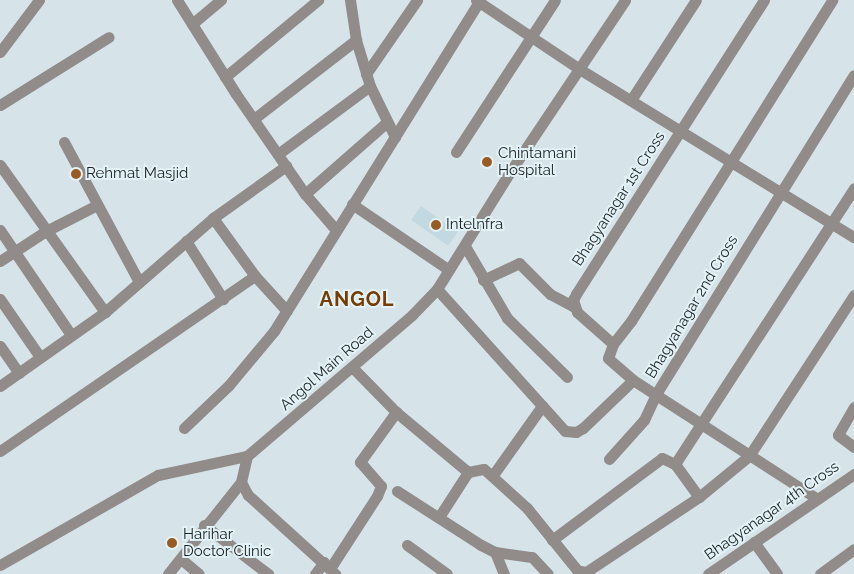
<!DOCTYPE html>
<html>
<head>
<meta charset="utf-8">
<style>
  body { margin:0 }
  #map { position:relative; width:854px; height:574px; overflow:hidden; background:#d6e4ea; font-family:Raleway,sans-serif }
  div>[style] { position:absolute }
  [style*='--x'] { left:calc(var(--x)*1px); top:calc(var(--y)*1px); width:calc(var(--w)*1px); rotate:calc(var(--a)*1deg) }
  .built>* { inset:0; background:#c3d9e1; transform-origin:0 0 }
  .minor>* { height:11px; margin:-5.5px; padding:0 5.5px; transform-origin:5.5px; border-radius:5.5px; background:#918c89 }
  .dots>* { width:14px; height:14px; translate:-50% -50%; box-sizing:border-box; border:2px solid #e3f2f7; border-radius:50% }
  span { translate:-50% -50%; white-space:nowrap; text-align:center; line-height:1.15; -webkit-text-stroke:4px #e3f2f7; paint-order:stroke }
  .poi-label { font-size:15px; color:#1c2123 }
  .left { translate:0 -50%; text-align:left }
  .street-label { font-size:15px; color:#1c2123 }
  .district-label { font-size:20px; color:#753d01; font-weight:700; letter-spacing:1px }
</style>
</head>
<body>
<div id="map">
  <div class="built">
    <i style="left:421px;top:206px;width:45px;height:17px;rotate:35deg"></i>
  </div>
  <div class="minor">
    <i style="--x:177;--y:0;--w:111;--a:57.9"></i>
    <i style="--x:236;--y:94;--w:121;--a:55.4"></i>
    <i style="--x:305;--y:194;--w:48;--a:49.3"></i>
    <i style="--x:350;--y:0;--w:40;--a:81.5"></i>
    <i style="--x:356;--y:40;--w:48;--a:73.1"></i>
    <i style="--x:370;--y:86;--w:57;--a:63.9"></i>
    <i style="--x:476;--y:0;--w:126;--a:33.7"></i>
    <i style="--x:581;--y:70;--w:320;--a:31.5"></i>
    <i style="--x:192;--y:24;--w:38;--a:-40"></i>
    <i style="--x:0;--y:52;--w:65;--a:-53.1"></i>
    <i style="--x:366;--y:74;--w:90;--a:-55.4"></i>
    <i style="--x:225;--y:77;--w:121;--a:-39.6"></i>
    <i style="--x:631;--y:100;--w:119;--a:-57"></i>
    <i style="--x:0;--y:105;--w:128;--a:-32"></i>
    <i style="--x:255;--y:118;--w:128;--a:-37.7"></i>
    <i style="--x:64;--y:142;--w:159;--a:61.8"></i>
    <i style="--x:456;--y:152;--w:181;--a:-56.9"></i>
    <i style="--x:278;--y:154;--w:114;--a:-36.5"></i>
    <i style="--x:0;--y:165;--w:181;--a:54.5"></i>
    <i style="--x:305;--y:194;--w:109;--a:-41.3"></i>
    <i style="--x:352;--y:204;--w:117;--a:34.2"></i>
    <i style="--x:213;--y:218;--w:72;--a:54.1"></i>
    <i style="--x:255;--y:276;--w:47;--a:47.6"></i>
    <i style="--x:0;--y:230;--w:127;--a:55.9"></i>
    <i style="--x:186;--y:241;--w:69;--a:57.5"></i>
    <i style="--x:465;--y:246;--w:83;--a:59.7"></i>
    <i style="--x:507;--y:318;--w:84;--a:44.5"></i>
    <i style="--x:0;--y:261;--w:55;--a:-33.1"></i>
    <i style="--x:46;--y:231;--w:57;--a:-27"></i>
    <i style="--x:483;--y:280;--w:40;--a:-25"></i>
    <i style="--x:519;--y:263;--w:44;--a:45"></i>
    <i style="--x:550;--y:294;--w:27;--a:28"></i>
    <i style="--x:437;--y:289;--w:191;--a:48"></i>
    <i style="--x:565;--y:431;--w:11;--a:5"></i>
    <i style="--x:576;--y:432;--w:8;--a:-30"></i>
    <i style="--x:583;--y:428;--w:69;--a:-43.8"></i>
    <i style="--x:0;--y:299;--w:70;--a:55.4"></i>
    <i style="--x:613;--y:344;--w:48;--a:-138.4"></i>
    <i style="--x:577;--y:312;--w:13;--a:-108"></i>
    <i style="--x:573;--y:300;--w:7;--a:-63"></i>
    <i style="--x:576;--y:294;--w:349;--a:-57.4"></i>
    <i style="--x:0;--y:346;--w:33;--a:55"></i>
    <i style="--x:352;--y:367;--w:63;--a:45.6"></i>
    <i style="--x:396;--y:412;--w:94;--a:39.8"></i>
    <i style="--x:0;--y:386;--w:128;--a:-35.2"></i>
    <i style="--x:105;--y:312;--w:143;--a:-41"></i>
    <i style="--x:213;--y:218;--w:90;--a:-35.5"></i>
    <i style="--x:854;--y:407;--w:32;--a:120"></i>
    <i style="--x:838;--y:435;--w:20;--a:37"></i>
    <i style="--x:184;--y:428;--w:62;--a:-43.7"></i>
    <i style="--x:229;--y:385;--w:70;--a:-50.2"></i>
    <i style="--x:274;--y:331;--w:390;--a:-58.1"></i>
    <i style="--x:0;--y:451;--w:309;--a:-34.5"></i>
    <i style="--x:247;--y:456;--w:27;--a:103"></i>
    <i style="--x:241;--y:482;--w:15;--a:62"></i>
    <i style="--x:248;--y:495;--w:118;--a:42.2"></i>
    <i style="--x:609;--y:459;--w:52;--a:-48.1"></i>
    <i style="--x:644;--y:420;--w:29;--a:-65"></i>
    <i style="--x:656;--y:394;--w:375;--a:-58.2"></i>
    <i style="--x:675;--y:464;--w:329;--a:-57"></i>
    <i style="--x:493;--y:475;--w:85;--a:-54.6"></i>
    <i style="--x:397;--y:491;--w:100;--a:32.7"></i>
    <i style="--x:481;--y:545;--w:16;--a:27"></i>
    <i style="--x:495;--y:552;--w:37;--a:8"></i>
    <i style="--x:532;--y:557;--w:23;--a:47"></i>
    <i style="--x:816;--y:498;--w:218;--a:-147.2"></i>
    <i style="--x:633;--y:380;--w:33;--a:-139"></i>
    <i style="--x:608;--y:358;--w:15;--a:-70"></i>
    <i style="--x:613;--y:344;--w:29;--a:-52"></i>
    <i style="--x:631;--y:321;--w:379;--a:-57.9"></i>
    <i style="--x:439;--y:517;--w:54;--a:-57.2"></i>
    <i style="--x:468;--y:472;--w:16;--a:-11"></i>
    <i style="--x:484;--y:469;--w:58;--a:42.2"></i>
    <i style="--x:527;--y:508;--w:80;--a:51.1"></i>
    <i style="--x:577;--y:570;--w:9;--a:13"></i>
    <i style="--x:586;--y:572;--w:136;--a:-33.6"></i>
    <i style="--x:699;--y:497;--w:65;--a:-39.4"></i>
    <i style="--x:749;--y:456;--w:192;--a:-56.9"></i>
    <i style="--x:204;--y:525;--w:81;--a:37.4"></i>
    <i style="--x:552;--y:540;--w:137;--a:-36.7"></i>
    <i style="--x:662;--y:458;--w:14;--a:25"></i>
    <i style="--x:675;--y:464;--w:41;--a:54"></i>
    <i style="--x:754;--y:542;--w:39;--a:54"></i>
    <i style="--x:407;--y:545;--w:49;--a:35.9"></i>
    <i style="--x:495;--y:552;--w:24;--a:68"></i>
    <i style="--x:181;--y:559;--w:23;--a:40"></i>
    <i style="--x:0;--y:565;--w:182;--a:-29.7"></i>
    <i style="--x:158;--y:475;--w:91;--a:-12.1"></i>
    <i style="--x:247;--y:456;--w:217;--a:-40.5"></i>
    <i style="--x:412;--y:315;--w:36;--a:-46"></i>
    <i style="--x:437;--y:289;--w:131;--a:-58.1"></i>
    <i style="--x:506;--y:178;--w:214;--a:-56.2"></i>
    <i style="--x:331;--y:567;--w:85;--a:-57.1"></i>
    <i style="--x:377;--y:496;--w:11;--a:-68"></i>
    <i style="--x:381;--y:486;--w:32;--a:-131"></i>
    <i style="--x:360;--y:462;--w:62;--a:-54.2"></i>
    <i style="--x:168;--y:574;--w:117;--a:-51.6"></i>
    <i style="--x:315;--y:574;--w:15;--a:-53"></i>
    <i style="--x:708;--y:574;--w:177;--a:-34.4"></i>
    <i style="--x:820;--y:574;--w:42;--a:-36.3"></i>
  </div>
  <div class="dots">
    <i style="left:487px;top:162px;background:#9a5b23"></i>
    <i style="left:76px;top:174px;background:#9a5b23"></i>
    <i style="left:436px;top:225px;background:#9a5b23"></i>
    <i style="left:172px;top:543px;background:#9a5b23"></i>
  </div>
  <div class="poi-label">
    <span class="left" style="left:498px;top:162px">Chintamani<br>Hospital</span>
    <span class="left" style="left:86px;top:174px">Rehmat Masjid</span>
    <span class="left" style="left:446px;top:225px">Intelnfra</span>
    <span class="left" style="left:183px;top:543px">Harihar<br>Doctor Clinic</span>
  </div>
  <div class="street-label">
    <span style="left:619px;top:199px;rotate:-57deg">Bhagyanagar 1st Cross</span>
    <span style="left:692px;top:307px;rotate:-59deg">Bhagyanagar 2nd Cross</span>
    <span style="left:327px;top:369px;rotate:-41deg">Angol Main Road</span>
    <span style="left:772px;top:511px;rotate:-35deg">Bhagyanagar 4th Cross</span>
  </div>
  <div class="district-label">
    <span style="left:357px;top:299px">ANGOL</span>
  </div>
</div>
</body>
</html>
